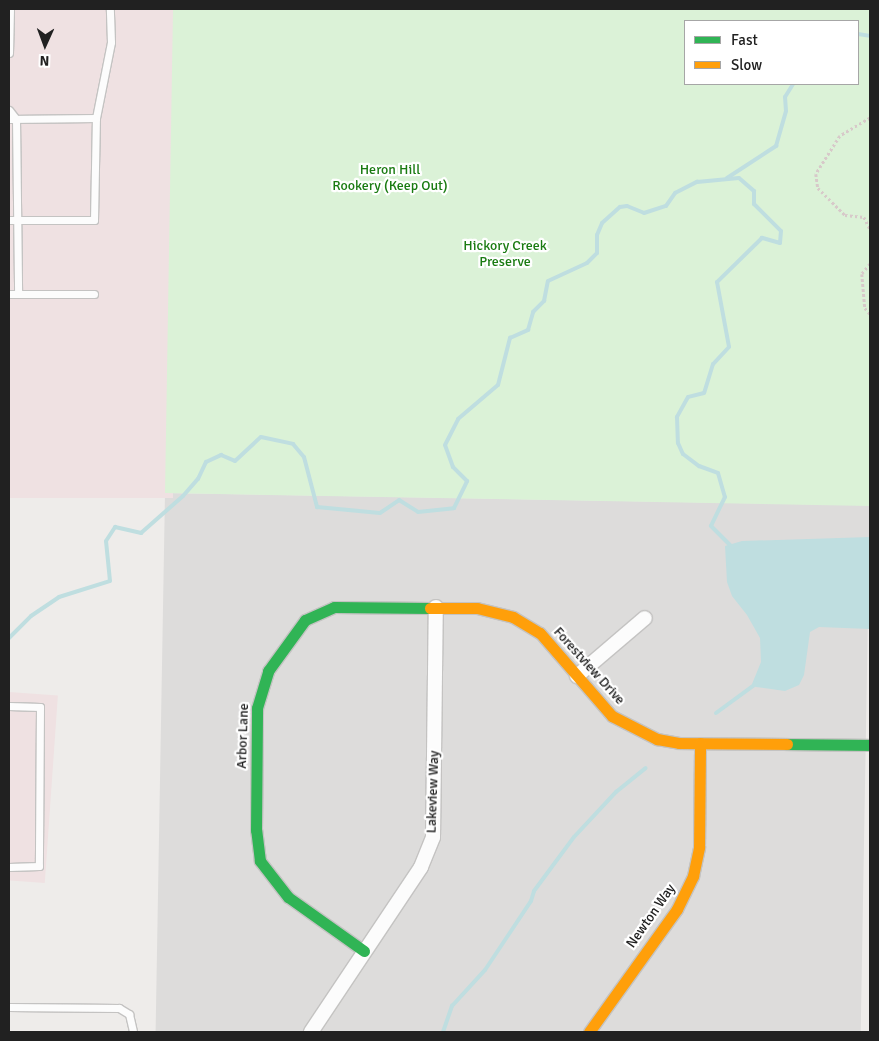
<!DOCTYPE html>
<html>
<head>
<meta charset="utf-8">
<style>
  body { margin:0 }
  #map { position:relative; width:879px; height:1041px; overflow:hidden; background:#eeecea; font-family:Signika,sans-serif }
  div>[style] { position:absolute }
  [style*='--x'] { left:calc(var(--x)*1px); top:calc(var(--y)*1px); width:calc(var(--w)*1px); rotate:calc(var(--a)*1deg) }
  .built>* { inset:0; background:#dddcdb; transform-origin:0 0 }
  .commercial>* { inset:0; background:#efe1e2; transform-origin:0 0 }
  .park>* { inset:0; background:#dbf2d7 }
  .water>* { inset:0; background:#bfdee0 }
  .stream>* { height:4px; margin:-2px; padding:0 2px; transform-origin:2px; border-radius:2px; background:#bfdee0 }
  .path>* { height:2.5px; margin-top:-1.25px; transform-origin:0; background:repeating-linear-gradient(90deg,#d7c9c9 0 2.5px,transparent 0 5px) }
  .roads { filter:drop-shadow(1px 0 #c4c3c2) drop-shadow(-1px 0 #c4c3c2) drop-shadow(0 1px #c4c3c2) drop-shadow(0 -1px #c4c3c2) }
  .lane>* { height:7px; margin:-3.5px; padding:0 3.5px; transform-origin:3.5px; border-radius:3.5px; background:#fcfcfc }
  .street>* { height:14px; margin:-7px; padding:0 7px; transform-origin:7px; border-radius:7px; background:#fcfcfc }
  .fast>* { height:11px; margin:-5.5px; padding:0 5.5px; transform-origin:5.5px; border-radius:5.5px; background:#30b455 }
  .slow>* { height:11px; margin:-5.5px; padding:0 5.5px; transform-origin:5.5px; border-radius:5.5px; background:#ff9f0a }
  span { translate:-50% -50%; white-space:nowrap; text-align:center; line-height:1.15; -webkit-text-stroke:4.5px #fff; paint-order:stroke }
  .park-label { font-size:14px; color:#1a7b12 }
  .street-label { font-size:14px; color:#212121 }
  .frame { position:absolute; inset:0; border:10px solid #212121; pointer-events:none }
  .legend { position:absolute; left:684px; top:20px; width:175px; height:65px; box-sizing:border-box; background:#fff; border:1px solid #a6a6a6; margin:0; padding:6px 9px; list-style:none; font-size:15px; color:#212121 }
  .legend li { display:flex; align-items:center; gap:10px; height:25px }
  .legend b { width:25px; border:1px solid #a6a6a6 }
  .north { position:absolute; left:20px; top:20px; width:50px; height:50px; -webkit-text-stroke:4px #fff; paint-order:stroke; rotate:182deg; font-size:14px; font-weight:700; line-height:20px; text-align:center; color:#212121 }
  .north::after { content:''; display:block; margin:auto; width:18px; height:22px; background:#212121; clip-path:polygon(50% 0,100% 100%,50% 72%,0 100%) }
</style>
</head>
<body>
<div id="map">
  <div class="built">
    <i style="left:165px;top:493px;width:705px;height:539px;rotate:1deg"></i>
  </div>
  <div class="commercial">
    <i style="left:9px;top:9px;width:164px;height:489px"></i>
    <i style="left:9px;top:692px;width:49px;height:188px;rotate:4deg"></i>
  </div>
  <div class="park">
    <i style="clip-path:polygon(evenodd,173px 9px,870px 9px,870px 506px,165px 493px,173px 9px,858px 21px,858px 84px,685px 84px,685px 21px,858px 21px)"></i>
  </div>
  <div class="water">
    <i style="clip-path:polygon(870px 537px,870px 629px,819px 627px,810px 632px,804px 675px,799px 685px,785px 691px,756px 687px,752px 684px,761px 662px,760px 638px,747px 615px,732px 596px,727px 582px,725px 546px,742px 541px)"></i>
  </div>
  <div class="stream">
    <i style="--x:858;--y:34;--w:12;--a:9"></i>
    <i style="--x:727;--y:178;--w:59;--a:-33.1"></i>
    <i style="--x:776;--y:146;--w:36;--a:-74"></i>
    <i style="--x:786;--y:111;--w:14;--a:-94"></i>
    <i style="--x:785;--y:97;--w:15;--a:-58"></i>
    <i style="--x:9;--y:638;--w:31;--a:-45"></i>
    <i style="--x:31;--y:616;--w:34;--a:-34"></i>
    <i style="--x:59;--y:597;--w:53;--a:-17.4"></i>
    <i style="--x:110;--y:581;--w:40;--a:-95.7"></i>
    <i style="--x:106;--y:541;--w:17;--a:-57"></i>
    <i style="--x:115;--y:527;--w:27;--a:13"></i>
    <i style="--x:141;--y:533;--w:56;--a:-41.4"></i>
    <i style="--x:183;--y:496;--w:23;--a:-49"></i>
    <i style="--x:198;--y:479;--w:19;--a:-65"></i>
    <i style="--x:206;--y:462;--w:17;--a:-25"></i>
    <i style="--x:221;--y:455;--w:15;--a:23"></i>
    <i style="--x:235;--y:461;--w:35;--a:-43"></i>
    <i style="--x:261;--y:437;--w:33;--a:12"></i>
    <i style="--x:293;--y:444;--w:17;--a:50"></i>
    <i style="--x:304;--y:457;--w:52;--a:75.4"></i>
    <i style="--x:317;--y:507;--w:63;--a:5.4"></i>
    <i style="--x:380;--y:513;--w:23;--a:-34"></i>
    <i style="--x:399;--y:500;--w:22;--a:32"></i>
    <i style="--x:418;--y:512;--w:36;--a:-6"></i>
    <i style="--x:454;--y:508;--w:30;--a:-64"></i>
    <i style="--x:467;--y:481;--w:20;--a:-135"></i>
    <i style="--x:453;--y:467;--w:23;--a:-110"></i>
    <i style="--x:445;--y:445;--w:29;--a:-63"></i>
    <i style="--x:458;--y:419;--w:52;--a:-40.4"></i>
    <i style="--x:498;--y:385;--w:49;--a:-75.7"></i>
    <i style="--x:510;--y:338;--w:20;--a:-24"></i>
    <i style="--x:528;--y:330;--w:19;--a:-74"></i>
    <i style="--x:533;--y:312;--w:16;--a:-45"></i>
    <i style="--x:544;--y:301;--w:20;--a:-79"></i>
    <i style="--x:548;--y:281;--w:43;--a:-24.8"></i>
    <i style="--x:587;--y:263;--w:14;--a:-45"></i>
    <i style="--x:597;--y:253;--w:18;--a:-90"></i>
    <i style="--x:597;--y:235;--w:13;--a:-67"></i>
    <i style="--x:602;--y:223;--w:24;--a:-42"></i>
    <i style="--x:620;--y:207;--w:7;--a:-8"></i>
    <i style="--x:627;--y:206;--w:18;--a:22"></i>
    <i style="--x:644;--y:213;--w:23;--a:-18"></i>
    <i style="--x:666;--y:206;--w:16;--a:-55"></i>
    <i style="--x:675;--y:193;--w:25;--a:-27"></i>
    <i style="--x:697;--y:182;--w:42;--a:-5.4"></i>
    <i style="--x:739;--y:178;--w:20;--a:41"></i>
    <i style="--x:754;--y:191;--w:13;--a:90"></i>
    <i style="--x:754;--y:204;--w:38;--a:45"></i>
    <i style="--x:781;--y:231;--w:12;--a:95"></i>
    <i style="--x:780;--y:243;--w:19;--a:-164"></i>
    <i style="--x:762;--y:238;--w:63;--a:135.6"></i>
    <i style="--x:717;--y:282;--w:66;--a:79.5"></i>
    <i style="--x:729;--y:347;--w:23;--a:133"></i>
    <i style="--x:713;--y:364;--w:30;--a:107"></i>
    <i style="--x:704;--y:393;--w:16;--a:166"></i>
    <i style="--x:688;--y:397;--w:23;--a:119"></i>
    <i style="--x:677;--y:417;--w:26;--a:88"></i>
    <i style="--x:678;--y:443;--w:12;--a:66"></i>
    <i style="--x:683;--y:454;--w:20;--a:37"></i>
    <i style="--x:699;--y:466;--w:20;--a:20"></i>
    <i style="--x:718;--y:473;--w:25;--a:74"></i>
    <i style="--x:725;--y:497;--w:32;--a:116"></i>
    <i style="--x:711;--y:526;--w:30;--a:45"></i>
    <i style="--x:716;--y:713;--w:51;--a:-36.2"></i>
    <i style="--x:443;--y:1032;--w:28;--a:-71"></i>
    <i style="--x:452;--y:1006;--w:49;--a:-47.5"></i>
    <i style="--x:485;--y:970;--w:83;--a:-56.3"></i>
    <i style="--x:531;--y:901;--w:10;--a:-73"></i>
    <i style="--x:534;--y:891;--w:67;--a:-53.5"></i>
    <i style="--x:574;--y:837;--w:62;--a:-47"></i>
    <i style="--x:616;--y:792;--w:38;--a:-39"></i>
  </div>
  <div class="path">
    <i style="--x:870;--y:118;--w:35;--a:149"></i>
    <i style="--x:840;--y:136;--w:45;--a:122.3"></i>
    <i style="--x:816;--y:174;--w:14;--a:82"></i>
    <i style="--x:818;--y:188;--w:38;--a:45"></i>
    <i style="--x:845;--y:215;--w:19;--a:6"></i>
    <i style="--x:864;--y:217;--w:13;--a:63"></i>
    <i style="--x:870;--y:264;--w:13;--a:129"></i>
    <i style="--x:862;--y:274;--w:34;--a:85"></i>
    <i style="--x:865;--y:308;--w:8;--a:50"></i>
  </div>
  <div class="roads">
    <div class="lane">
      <i style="--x:9;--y:53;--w:44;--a:-88.7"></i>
      <i style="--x:9;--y:110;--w:11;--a:52"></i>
      <i style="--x:16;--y:119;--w:175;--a:89.3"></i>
      <i style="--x:9;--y:119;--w:87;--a:-0.7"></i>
      <i style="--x:9;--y:220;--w:85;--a:0"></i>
      <i style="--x:94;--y:220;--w:102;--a:-88.9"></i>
      <i style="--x:96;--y:118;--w:77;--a:-78.8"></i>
      <i style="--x:111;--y:42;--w:33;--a:-92"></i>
      <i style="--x:9;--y:294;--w:85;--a:0"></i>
      <i style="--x:9;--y:706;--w:31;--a:2"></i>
      <i style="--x:40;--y:707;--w:159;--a:90.4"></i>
      <i style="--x:39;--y:866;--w:30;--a:178"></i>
      <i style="--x:9;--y:1007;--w:110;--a:0.5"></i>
      <i style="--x:119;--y:1008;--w:12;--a:31"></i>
      <i style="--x:129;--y:1014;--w:18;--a:77"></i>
    </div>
    <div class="street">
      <i style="--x:577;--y:676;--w:89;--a:-40.5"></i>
      <i style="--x:311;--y:1032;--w:198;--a:-56.3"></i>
      <i style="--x:421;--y:867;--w:32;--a:-68"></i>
      <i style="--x:433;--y:837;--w:230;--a:-89.3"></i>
    </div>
    <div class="fast">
      <i style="--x:787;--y:744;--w:83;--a:0.7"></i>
      <i style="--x:364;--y:951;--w:93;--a:-144.6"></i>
      <i style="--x:288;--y:897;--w:46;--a:-127.9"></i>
      <i style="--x:260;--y:861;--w:31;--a:-97"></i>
      <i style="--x:256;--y:830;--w:122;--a:-89.5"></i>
      <i style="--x:257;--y:708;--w:39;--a:-73"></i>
      <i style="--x:268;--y:671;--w:63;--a:-54"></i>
      <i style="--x:305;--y:620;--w:32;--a:-24"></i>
      <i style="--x:334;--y:607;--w:96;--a:0.6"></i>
    </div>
    <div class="slow">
      <i style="--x:430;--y:608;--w:47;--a:0"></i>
      <i style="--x:477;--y:608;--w:37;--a:14"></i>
      <i style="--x:513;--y:617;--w:31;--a:31"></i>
      <i style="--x:540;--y:633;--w:110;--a:49.1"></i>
      <i style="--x:612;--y:716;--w:51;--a:27.1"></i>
      <i style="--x:657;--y:739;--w:22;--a:10"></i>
      <i style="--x:679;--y:743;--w:108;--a:0.5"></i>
      <i style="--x:589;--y:1032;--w:151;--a:-54.4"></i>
      <i style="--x:677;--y:909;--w:37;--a:-64"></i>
      <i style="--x:693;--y:876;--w:30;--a:-78"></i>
      <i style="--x:699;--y:847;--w:104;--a:-89.4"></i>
    </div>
  </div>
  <div class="park-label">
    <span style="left:390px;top:178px">Heron Hill<br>Rookery (Keep Out)</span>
    <span style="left:505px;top:254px">Hickory Creek<br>Preserve</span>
  </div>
  <div class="street-label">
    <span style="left:589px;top:666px;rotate:48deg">Forestview Drive</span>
    <span style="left:243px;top:736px;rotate:-88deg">Arbor Lane</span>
    <span style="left:433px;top:792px;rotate:-88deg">Lakeview Way</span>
    <span style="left:651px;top:916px;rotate:-55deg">Newton Way</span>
  </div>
  <div class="frame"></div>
  <ul class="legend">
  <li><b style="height:6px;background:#30b455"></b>Fast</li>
  <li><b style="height:6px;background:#ff9f0a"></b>Slow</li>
  </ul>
  <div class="north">N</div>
</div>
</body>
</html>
